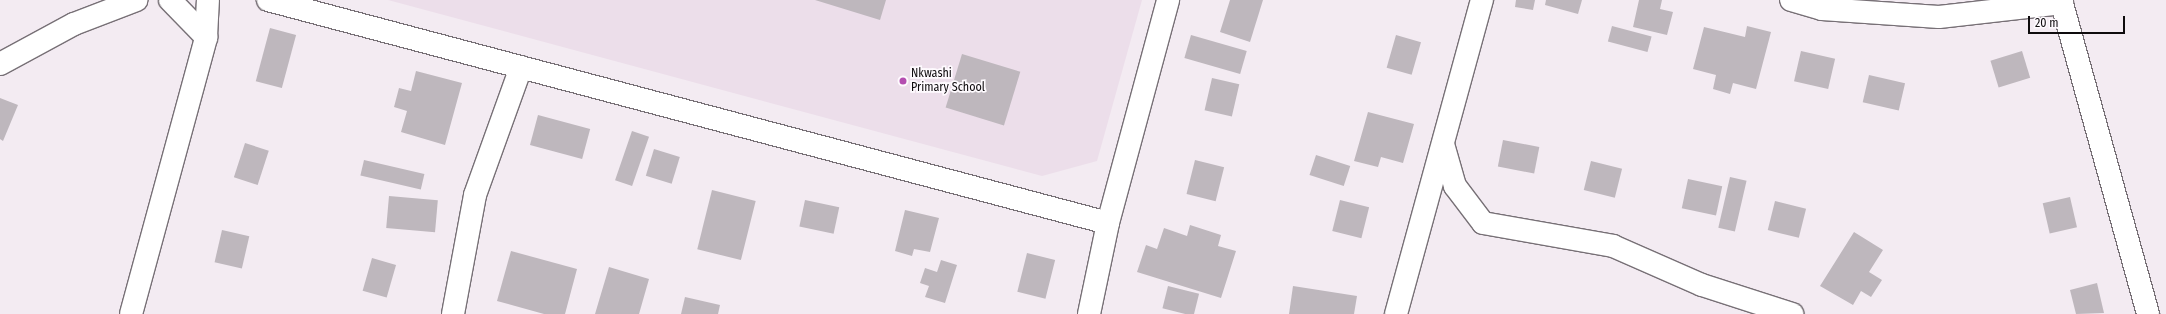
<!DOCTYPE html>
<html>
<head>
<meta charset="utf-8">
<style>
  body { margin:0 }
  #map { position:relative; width:2166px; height:314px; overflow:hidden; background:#f3ebf2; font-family:"Fira Sans Condensed",sans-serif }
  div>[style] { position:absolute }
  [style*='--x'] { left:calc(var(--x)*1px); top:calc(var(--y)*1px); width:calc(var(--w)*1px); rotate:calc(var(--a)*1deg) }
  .built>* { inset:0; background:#ecdeea }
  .building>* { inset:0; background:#beb7bd; transform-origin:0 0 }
  .roads { filter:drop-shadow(1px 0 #777076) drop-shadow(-1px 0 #777076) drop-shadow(0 1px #777076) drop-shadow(0 -1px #777076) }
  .minor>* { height:22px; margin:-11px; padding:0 11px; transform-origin:11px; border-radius:11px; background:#fff }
  .dots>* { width:11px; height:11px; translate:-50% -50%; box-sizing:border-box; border:2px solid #fefafe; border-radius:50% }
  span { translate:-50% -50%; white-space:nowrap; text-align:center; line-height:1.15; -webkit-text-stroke:3.5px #fefafe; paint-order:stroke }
  .poi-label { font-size:12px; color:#0e0b0d }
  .left { translate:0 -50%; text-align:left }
  .scale { position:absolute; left:2028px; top:16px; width:97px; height:18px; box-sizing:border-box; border:2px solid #0e0b0d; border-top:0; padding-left:5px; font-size:12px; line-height:14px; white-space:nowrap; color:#0e0b0d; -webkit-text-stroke:3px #fefafe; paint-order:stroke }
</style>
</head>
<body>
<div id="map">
  <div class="built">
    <i style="clip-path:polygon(388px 0,1142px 0,1097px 161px,1042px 176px)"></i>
  </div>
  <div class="building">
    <i style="clip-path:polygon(815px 0,886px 0,880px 20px)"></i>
    <i style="clip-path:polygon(1230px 0,1263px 0,1250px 42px,1220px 32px)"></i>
    <i style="clip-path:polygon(1516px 0,1535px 0,1533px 10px,1515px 7px)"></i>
    <i style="clip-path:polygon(1546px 0,1582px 0,1578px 14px,1545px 5px)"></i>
    <i style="clip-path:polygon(1639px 0,1662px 0,1660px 9px,1673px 12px,1667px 35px,1633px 27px)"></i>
    <i style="left:1612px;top:26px;width:41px;height:16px;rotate:15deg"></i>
    <i style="clip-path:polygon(1747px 26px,1771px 32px,1756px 89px,1733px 83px,1730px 94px,1713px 89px,1716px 75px,1693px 69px,1704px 27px,1745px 37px)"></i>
    <i style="left:270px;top:28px;width:27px;height:55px;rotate:15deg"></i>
    <i style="left:1191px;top:35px;width:58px;height:24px;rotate:16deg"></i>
    <i style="left:1396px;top:35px;width:26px;height:34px;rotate:16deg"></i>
    <i style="left:1801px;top:51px;width:35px;height:31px;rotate:13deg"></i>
    <i style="left:2022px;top:51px;width:28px;height:33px;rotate:73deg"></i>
    <i style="left:962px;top:54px;width:61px;height:56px;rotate:17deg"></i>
    <i style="clip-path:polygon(416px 71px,462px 83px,445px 145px,401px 132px,407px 111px,394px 107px,399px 88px,411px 91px)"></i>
    <i style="left:1869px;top:75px;width:37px;height:28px;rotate:13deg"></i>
    <i style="left:1212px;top:78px;width:28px;height:33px;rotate:13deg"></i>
    <i style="clip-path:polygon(0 98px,18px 105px,3px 141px,0 139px)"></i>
    <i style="clip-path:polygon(1368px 112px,1414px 124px,1403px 163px,1381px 157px,1378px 167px,1354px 161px)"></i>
    <i style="left:538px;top:115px;width:54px;height:31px;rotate:15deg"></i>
    <i style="left:632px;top:131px;width:18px;height:52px;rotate:19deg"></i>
    <i style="left:1503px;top:140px;width:37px;height:27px;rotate:11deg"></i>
    <i style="left:245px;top:143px;width:25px;height:36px;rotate:18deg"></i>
    <i style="left:654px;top:149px;width:27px;height:28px;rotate:17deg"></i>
    <i style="left:1316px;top:155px;width:36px;height:21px;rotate:18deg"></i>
    <i style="left:364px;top:160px;width:62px;height:16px;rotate:13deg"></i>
    <i style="left:1195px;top:160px;width:30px;height:35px;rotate:14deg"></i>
    <i style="left:1591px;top:161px;width:32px;height:30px;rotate:14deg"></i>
    <i style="left:1730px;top:177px;width:17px;height:52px;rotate:13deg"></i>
    <i style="left:1688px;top:179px;width:35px;height:30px;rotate:12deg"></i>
    <i style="left:712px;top:190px;width:45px;height:61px;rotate:14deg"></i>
    <i style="left:389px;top:196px;width:49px;height:32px;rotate:5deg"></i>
    <i style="left:2070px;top:197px;width:31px;height:28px;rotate:77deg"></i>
    <i style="left:805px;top:200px;width:35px;height:27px;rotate:12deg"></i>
    <i style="left:1340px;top:200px;width:30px;height:32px;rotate:14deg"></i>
    <i style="left:1775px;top:201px;width:32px;height:30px;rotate:14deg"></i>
    <i style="clip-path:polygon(905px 210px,939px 218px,930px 252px,914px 249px,912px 256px,895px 251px)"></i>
    <i style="clip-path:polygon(1190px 225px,1221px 235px,1218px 246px,1236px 251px,1221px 298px,1137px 272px,1146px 245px,1157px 249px,1164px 228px,1187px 236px)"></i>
    <i style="left:222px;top:230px;width:28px;height:33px;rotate:13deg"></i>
    <i style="clip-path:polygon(1854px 232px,1883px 250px,1869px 272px,1882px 280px,1871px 297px,1861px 291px,1853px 305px,1820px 286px)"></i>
    <i style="clip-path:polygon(511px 251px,577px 269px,565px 314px,544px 314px,497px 301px)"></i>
    <i style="left:1027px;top:253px;width:29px;height:40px;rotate:14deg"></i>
    <i style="left:372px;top:258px;width:25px;height:34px;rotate:16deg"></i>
    <i style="clip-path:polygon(941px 260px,957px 265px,945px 303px,925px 297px,929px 286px,920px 283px,925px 268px,937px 272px)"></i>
    <i style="clip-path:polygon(609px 267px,649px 279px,639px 314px,595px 314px)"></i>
    <i style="clip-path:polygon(2097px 283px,2104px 313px,2076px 314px,2070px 290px)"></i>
    <i style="left:1168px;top:286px;width:32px;height:23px;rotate:14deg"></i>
    <i style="clip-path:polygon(1293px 286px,1357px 296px,1354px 314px,1289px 314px)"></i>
    <i style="clip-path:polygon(685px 297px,720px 305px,718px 314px,681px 314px)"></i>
  </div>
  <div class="roads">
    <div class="minor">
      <i style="--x:170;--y:0;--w:52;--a:45.8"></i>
      <i style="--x:268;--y:0;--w:869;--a:14.87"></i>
      <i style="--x:1791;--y:0;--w:32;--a:16"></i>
      <i style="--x:1822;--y:9;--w:117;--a:3.9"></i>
      <i style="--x:1939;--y:17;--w:124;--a:-6.5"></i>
      <i style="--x:2061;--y:0;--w:326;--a:74.5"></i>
      <i style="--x:0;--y:64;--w:84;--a:-28.4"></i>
      <i style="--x:74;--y:24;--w:67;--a:-20.9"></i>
      <i style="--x:1443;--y:144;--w:44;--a:74.1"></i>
      <i style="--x:1455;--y:186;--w:46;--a:52.9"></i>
      <i style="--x:1483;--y:223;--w:132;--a:10"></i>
      <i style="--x:1613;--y:246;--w:97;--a:23.7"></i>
      <i style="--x:1702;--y:285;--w:95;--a:17.9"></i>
      <i style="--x:131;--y:314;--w:287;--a:-74.8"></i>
      <i style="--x:206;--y:37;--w:37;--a:-87"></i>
      <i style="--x:453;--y:314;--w:121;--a:-79.5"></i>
      <i style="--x:475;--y:195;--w:136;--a:-70.2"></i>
      <i style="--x:1089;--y:314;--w:93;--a:-78.2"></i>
      <i style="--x:1108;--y:223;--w:231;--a:-74.9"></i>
      <i style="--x:1396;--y:314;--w:326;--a:-74.7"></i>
    </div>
  </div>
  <div class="dots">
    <i style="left:903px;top:81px;background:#b44db0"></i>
  </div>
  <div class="poi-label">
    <span class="left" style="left:911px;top:81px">Nkwashi<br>Primary School</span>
  </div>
  <div class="scale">20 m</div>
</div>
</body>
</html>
